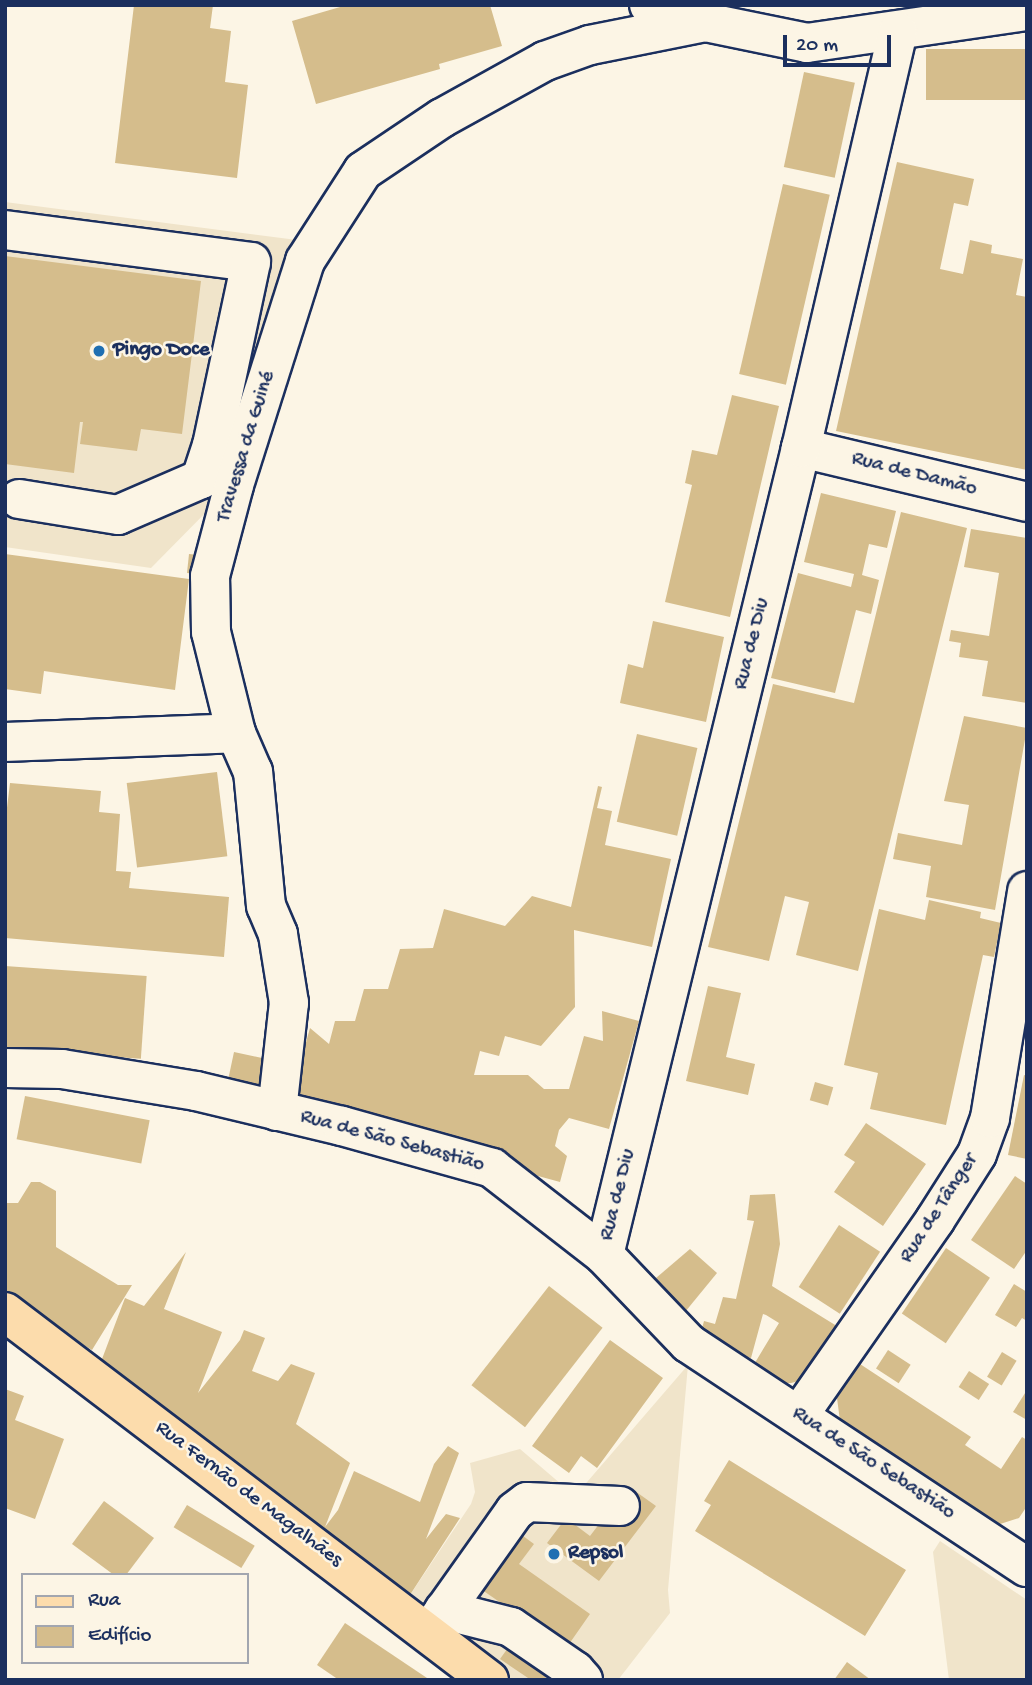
<!DOCTYPE html>
<html>
<head>
<meta charset="utf-8">
<style>
  body { margin:0 }
  #map { position:relative; width:1032px; height:1685px; overflow:hidden; background:#fcf5e5; font-family:"Gochi Hand",sans-serif }
  div>[style] { position:absolute }
  [style*='--x'] { left:calc(var(--x)*1px); top:calc(var(--y)*1px); width:calc(var(--w)*1px); rotate:calc(var(--a)*1deg) }
  .built>* { inset:0; background:#f0e4ca }
  .building>* { inset:0; background:#d5bd8c; transform-origin:0 0 }
  .roads { filter:drop-shadow(2px 0 #1b2f5e) drop-shadow(-2px 0 #1b2f5e) drop-shadow(0 2px #1b2f5e) drop-shadow(0 -2px #1b2f5e) }
  .minor>* { height:38px; margin:-19px; padding:0 19px; transform-origin:19px; border-radius:19px; background:#fcf5e5 }
  .major>* { height:38px; margin:-19px; padding:0 19px; transform-origin:19px; border-radius:19px; background:#fcdcac }
  .dots>* { width:19px; height:19px; translate:-50% -50%; box-sizing:border-box; border:4px solid #fcf5e5; border-radius:50% }
  span { translate:-50% -50%; white-space:nowrap; text-align:center; line-height:1.15; -webkit-text-stroke:5px #fcf5e5; paint-order:stroke }
  .poi-label { font-size:21px; color:#1b2f5e; font-weight:700 }
  .left { translate:0 -50%; text-align:left }
  .street-label { font-size:21px; color:#1b2f5e }
  .frame { position:absolute; inset:0; border:7px solid #1b2f5e; pointer-events:none }
  .legend { position:absolute; left:21px; top:1573px; width:228px; height:91px; box-sizing:border-box; background:#fcf5e5; border:2px solid #a2a6af; margin:0; padding:9px 12px; list-style:none; font-size:21px; color:#1b2f5e }
  .legend li { display:flex; align-items:center; gap:14px; height:35px }
  .legend b { width:35px; border:2px solid #a2a6af }
  .scale { position:absolute; left:783px; top:35px; width:108px; height:32px; box-sizing:border-box; border:4px solid #1b2f5e; border-top:0; padding-left:9px; font-size:21px; line-height:24px; white-space:nowrap; color:#1b2f5e; -webkit-text-stroke:5px #fcf5e5; paint-order:stroke }
</style>
</head>
<body>
<div id="map">
  <div class="built">
    <i style="clip-path:polygon(5px 202px,297px 240px,223px 495px,151px 568px,5px 547px)"></i>
    <i style="clip-path:polygon(688px 1365px,668px 1590px,670px 1613px,618px 1680px,510px 1680px,406px 1601px,471px 1504px,475px 1492px,470px 1463px,520px 1449px,575px 1496px)"></i>
    <i style="clip-path:polygon(940px 1541px,1027px 1600px,1027px 1680px,949px 1680px,933px 1552px)"></i>
  </div>
  <div class="building">
    <i style="clip-path:polygon(134px 5px,213px 5px,210px 28px,231px 31px,225px 82px,248px 85px,237px 178px,115px 163px)"></i>
    <i style="clip-path:polygon(347px 5px,490px 5px,502px 46px,439px 64px,440px 69px,316px 104px,292px 21px)"></i>
    <i style="left:1027px;top:49px;width:51px;height:101px;rotate:90deg"></i>
    <i style="left:804px;top:72px;width:52px;height:97px;rotate:12deg"></i>
    <i style="clip-path:polygon(897px 162px,974px 179px,968px 206px,954px 203px,940px 269px,963px 274px,970px 240px,992px 245px,991px 253px,1023px 259px,1016px 295px,1027px 297px,1027px 470px,836px 431px)"></i>
    <i style="left:783px;top:184px;width:48px;height:195px;rotate:13deg"></i>
    <i style="clip-path:polygon(5px 256px,201px 281px,182px 434px,141px 429px,137px 451px,80px 444px,83px 422px,80px 422px,74px 473px,5px 464px)"></i>
    <i style="clip-path:polygon(732px 395px,779px 406px,730px 617px,665px 602px,692px 485px,685px 483px,692px 450px,717px 455px)"></i>
    <i style="clip-path:polygon(821px 493px,896px 511px,887px 548px,869px 544px,862px 575px,879px 580px,871px 614px,856px 610px,835px 693px,771px 678px,798px 573px,851px 587px,854px 574px,804px 562px)"></i>
    <i style="clip-path:polygon(901px 512px,967px 528px,858px 971px,796px 955px,809px 902px,785px 896px,769px 961px,708px 947px,773px 684px,854px 703px)"></i>
    <i style="clip-path:polygon(971px 529px,1027px 538px,1027px 703px,982px 696px,988px 661px,959px 657px,961px 643px,949px 641px,951px 630px,989px 636px,999px 573px,964px 567px)"></i>
    <i style="clip-path:polygon(5px 554px,189px 579px,175px 690px,44px 671px,41px 694px,5px 689px)"></i>
    <i style="left:189px;top:554px;width:19px;height:19px;rotate:6deg"></i>
    <i style="clip-path:polygon(653px 621px,724px 637px,706px 722px,620px 703px,628px 664px,643px 668px)"></i>
    <i style="clip-path:polygon(964px 716px,1027px 728px,995px 910px,926px 897px,931px 866px,893px 859px,898px 833px,962px 845px,969px 805px,944px 801px)"></i>
    <i style="left:637px;top:734px;width:62px;height:90px;rotate:13deg"></i>
    <i style="left:217px;top:772px;width:85px;height:91px;rotate:83deg"></i>
    <i style="clip-path:polygon(10px 783px,101px 791px,99px 812px,120px 814px,116px 871px,131px 872px,129px 888px,229px 897px,224px 957px,5px 938px,5px 824px)"></i>
    <i style="clip-path:polygon(598px 786px,602px 787px,597px 808px,612px 811px,605px 845px,671px 859px,652px 947px,574px 930px,575px 1007px,541px 1046px,505px 1036px,499px 1056px,480px 1051px,474px 1075px,528px 1075px,544px 1089px,569px 1089px,584px 1036px,603px 1041px,602px 1011px,639px 1021px,609px 1129px,569px 1118px,559px 1130px,555px 1146px,567px 1156px,560px 1182px,288px 1107px,310px 1028px,329px 1044px,335px 1021px,355px 1021px,364px 989px,388px 989px,400px 949px,433px 948px,444px 909px,505px 926px,532px 896px,571px 907px)"></i>
    <i style="clip-path:polygon(929px 900px,981px 912px,980px 918px,1001px 923px,994px 957px,983px 955px,946px 1125px,870px 1109px,878px 1073px,844px 1065px,879px 909px,925px 920px)"></i>
    <i style="left:5px;top:966px;width:142px;height:83px;rotate:4deg"></i>
    <i style="clip-path:polygon(708px 986px,741px 993px,726px 1057px,755px 1064px,748px 1095px,686px 1081px)"></i>
    <i style="left:234px;top:1052px;width:50px;height:37px;rotate:12deg"></i>
    <i style="clip-path:polygon(1024px 1075px,1027px 1076px,1027px 1159px,1008px 1155px)"></i>
    <i style="left:815px;top:1082px;width:19px;height:19px;rotate:16deg"></i>
    <i style="left:25px;top:1096px;width:127px;height:44px;rotate:11deg"></i>
    <i style="clip-path:polygon(866px 1123px,926px 1164px,883px 1226px,834px 1192px,855px 1162px,844px 1155px)"></i>
    <i style="clip-path:polygon(1015px 1176px,1027px 1184px,1027px 1250px,1014px 1269px,971px 1240px)"></i>
    <i style="clip-path:polygon(31px 1182px,40px 1182px,56px 1191px,56px 1247px,118px 1285px,132px 1285px,92px 1350px,5px 1298px,5px 1203px,18px 1203px)"></i>
    <i style="clip-path:polygon(775px 1194px,780px 1244px,772px 1286px,840px 1328px,799px 1381px,791px 1383px,782px 1383px,753px 1366px,779px 1323px,766px 1315px,763px 1314px,751px 1358px,710px 1348px,699px 1340px,704px 1321px,715px 1324px,723px 1297px,736px 1299px,754px 1221px,747px 1220px,750px 1195px)"></i>
    <i style="left:839px;top:1225px;width:49px;height:74px;rotate:33deg"></i>
    <i style="left:946px;top:1248px;width:53px;height:79px;rotate:34deg"></i>
    <i style="clip-path:polygon(690px 1249px,717px 1273px,685px 1312px,656px 1278px)"></i>
    <i style="clip-path:polygon(186px 1252px,164px 1309px,222px 1332px,198px 1393px,240px 1340px,244px 1330px,265px 1338px,252px 1371px,278px 1381px,291px 1364px,315px 1373px,296px 1424px,350px 1463px,325px 1527px,338px 1510px,354px 1471px,420px 1502px,434px 1464px,448px 1446px,459px 1453px,426px 1539px,446px 1514px,460px 1518px,406px 1601px,99px 1367px,125px 1298px,144px 1306px)"></i>
    <i style="clip-path:polygon(1014px 1284px,1027px 1292px,1027px 1321px,1022px 1318px,1016px 1327px,995px 1315px)"></i>
    <i style="left:549px;top:1286px;width:68px;height:126px;rotate:38deg"></i>
    <i style="clip-path:polygon(610px 1340px,663px 1378px,597px 1468px,581px 1456px,569px 1473px,532px 1446px)"></i>
    <i style="left:888px;top:1350px;width:27px;height:22px;rotate:33deg"></i>
    <i style="left:1002px;top:1352px;width:17px;height:29px;rotate:31deg"></i>
    <i style="clip-path:polygon(860px 1364px,971px 1437px,965px 1445px,1001px 1469px,1022px 1437px,1027px 1440px,1027px 1506px,1019px 1518px,997px 1525px,840px 1421px,837px 1398px)"></i>
    <i style="left:969px;top:1371px;width:24px;height:19px;rotate:33deg"></i>
    <i style="clip-path:polygon(5px 1389px,24px 1396px,15px 1420px,64px 1439px,35px 1519px,5px 1508px)"></i>
    <i style="clip-path:polygon(1027px 1390px,1027px 1420px,1013px 1412px)"></i>
    <i style="clip-path:polygon(729px 1460px,906px 1570px,865px 1636px,695px 1531px,711px 1505px,704px 1501px)"></i>
    <i style="clip-path:polygon(628px 1486px,656px 1506px,599px 1581px,547px 1543px,566px 1518px,590px 1536px)"></i>
    <i style="clip-path:polygon(104px 1501px,154px 1538px,126px 1575px,114px 1575px,72px 1544px)"></i>
    <i style="left:187px;top:1505px;width:79px;height:26px;rotate:31deg"></i>
    <i style="clip-path:polygon(501px 1520px,534px 1544px,519px 1564px,590px 1614px,544px 1680px,531px 1680px,500px 1659px,527px 1621px,462px 1576px)"></i>
    <i style="clip-path:polygon(345px 1623px,430px 1680px,339px 1680px,317px 1665px)"></i>
    <i style="clip-path:polygon(847px 1662px,871px 1680px,834px 1680px)"></i>
  </div>
  <div class="roads">
    <div class="minor">
      <i style="--x:649;--y:5;--w:59;--a:16.9"></i>
      <i style="--x:705;--y:22;--w:104;--a:11.6"></i>
      <i style="--x:807;--y:43;--w:222;--a:-8.3"></i>
      <i style="--x:5;--y:230;--w:248;--a:7.4"></i>
      <i style="--x:251;--y:262;--w:187;--a:102"></i>
      <i style="--x:212;--y:445;--w:36;--a:108"></i>
      <i style="--x:201;--y:479;--w:90;--a:156.6"></i>
      <i style="--x:118;--y:515;--w:100;--a:-170.8"></i>
      <i style="--x:801;--y:448;--w:232;--a:13.4"></i>
      <i style="--x:5;--y:742;--w:231;--a:-2.2"></i>
      <i style="--x:5;--y:1068;--w:57;--a:1"></i>
      <i style="--x:62;--y:1069;--w:136;--a:9.3"></i>
      <i style="--x:196;--y:1091;--w:150;--a:13.5"></i>
      <i style="--x:342;--y:1126;--w:156;--a:15.6"></i>
      <i style="--x:492;--y:1168;--w:142;--a:37.8"></i>
      <i style="--x:604;--y:1255;--w:122;--a:46.3"></i>
      <i style="--x:688;--y:1343;--w:406;--a:33.5"></i>
      <i style="--x:277;--y:1111;--w:109;--a:-83.7"></i>
      <i style="--x:289;--y:1003;--w:70;--a:-99.1"></i>
      <i style="--x:278;--y:934;--w:30;--a:-113"></i>
      <i style="--x:266;--y:906;--w:135;--a:-95.5"></i>
      <i style="--x:253;--y:772;--w:43;--a:-113.6"></i>
      <i style="--x:236;--y:733;--w:104;--a:-103.9"></i>
      <i style="--x:211;--y:632;--w:56;--a:-91"></i>
      <i style="--x:210;--y:576;--w:94;--a:-75.2"></i>
      <i style="--x:234;--y:485;--w:235;--a:-72.4"></i>
      <i style="--x:305;--y:261;--w:107;--a:-57.2"></i>
      <i style="--x:363;--y:171;--w:95;--a:-33.9"></i>
      <i style="--x:442;--y:118;--w:118;--a:-29"></i>
      <i style="--x:545;--y:61;--w:48;--a:-19.6"></i>
      <i style="--x:590;--y:45;--w:117;--a:-11.3"></i>
      <i style="--x:604;--y:1255;--w:831;--a:-76.28"></i>
      <i style="--x:801;--y:448;--w:427;--a:-76.9"></i>
      <i style="--x:799;--y:1415;--w:238;--a:-55.1"></i>
      <i style="--x:935;--y:1220;--w:78;--a:-57.5"></i>
      <i style="--x:977;--y:1154;--w:38;--a:-70"></i>
      <i style="--x:990;--y:1118;--w:230;--a:-80.7"></i>
      <i style="--x:444;--y:1610;--w:69;--a:14.2"></i>
      <i style="--x:511;--y:1627;--w:78;--a:34.5"></i>
      <i style="--x:575;--y:1671;--w:12;--a:48"></i>
      <i style="--x:429;--y:1632;--w:148;--a:-54.6"></i>
      <i style="--x:515;--y:1511;--w:15;--a:-37"></i>
      <i style="--x:527;--y:1502;--w:93;--a:2.5"></i>
    </div>
    <div class="major">
      <i style="--x:5;--y:1312;--w:608;--a:37.25"></i>
    </div>
  </div>
  <div class="dots">
    <i style="left:99px;top:351px;background:#1f6fb2"></i>
    <i style="left:554px;top:1554px;background:#1f6fb2"></i>
  </div>
  <div class="poi-label">
    <span class="left" style="left:113px;top:351px">Pingo Doce</span>
    <span class="left" style="left:568px;top:1554px">Repsol</span>
  </div>
  <div class="street-label">
    <span style="left:247px;top:447px;rotate:-73deg">Travessa da Guiné</span>
    <span style="left:914px;top:475px;rotate:14deg">Rua de Damão</span>
    <span style="left:753px;top:644px;rotate:-76deg">Rua de Diu</span>
    <span style="left:392px;top:1142px;rotate:15deg">Rua de São Sebastião</span>
    <span style="left:619px;top:1195px;rotate:-76deg">Rua de Diu</span>
    <span style="left:940px;top:1209px;rotate:-57deg">Rua de Tânger</span>
    <span style="left:873px;top:1464px;rotate:33deg">Rua de São Sebastião</span>
    <span style="left:248px;top:1495px;rotate:37deg">Rua Fernão de Magalhães</span>
  </div>
  <div class="frame"></div>
  <ul class="legend">
  <li><b style="height:9px;background:#fcdcac"></b>Rua</li>
  <li><b style="height:19px;background:#d5bd8c"></b>Edifício</li>
  </ul>
  <div class="scale">20 m</div>
</div>
</body>
</html>
